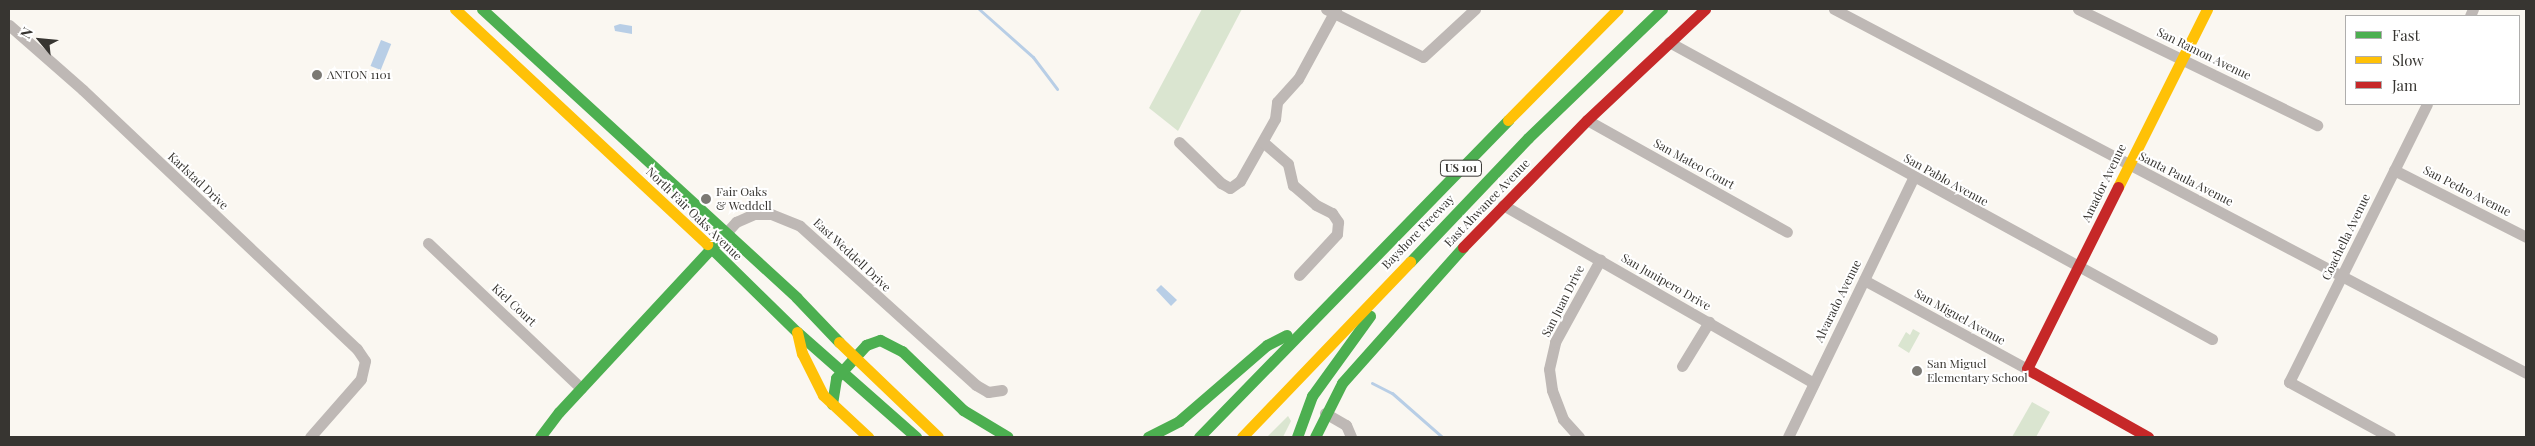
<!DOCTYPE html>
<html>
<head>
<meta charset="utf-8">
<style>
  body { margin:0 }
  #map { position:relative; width:2535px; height:446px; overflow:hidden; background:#faf7f1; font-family:"Playfair Display",serif }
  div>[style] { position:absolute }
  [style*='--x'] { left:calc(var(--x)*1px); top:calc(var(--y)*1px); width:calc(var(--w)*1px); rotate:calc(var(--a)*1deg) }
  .green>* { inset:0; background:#dae5d0 }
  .water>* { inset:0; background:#b8cee6; transform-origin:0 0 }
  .stream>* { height:3px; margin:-1.5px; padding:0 1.5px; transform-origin:1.5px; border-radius:1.5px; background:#b8cee6 }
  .street>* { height:11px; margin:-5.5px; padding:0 5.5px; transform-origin:5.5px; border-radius:5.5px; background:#beb8b5 }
  .fast>* { height:11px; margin:-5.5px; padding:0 5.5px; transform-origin:5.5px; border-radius:5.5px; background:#4caf50 }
  .slow>* { height:11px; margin:-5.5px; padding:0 5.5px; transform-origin:5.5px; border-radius:5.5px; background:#ffc107 }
  .jam>* { height:11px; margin:-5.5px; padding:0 5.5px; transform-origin:5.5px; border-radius:5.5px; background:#c62828 }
  .dots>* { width:14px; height:14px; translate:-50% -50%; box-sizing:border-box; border:2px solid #fff; border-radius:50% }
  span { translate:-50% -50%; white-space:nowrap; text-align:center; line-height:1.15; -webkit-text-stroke:4px #fff; paint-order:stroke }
  .shield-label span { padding:1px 4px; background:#fff; border:1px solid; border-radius:4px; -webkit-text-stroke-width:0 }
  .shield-label { font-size:11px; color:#373531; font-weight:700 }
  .street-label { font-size:12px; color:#373531 }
  .poi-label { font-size:12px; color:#373531 }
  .left { translate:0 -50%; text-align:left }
  .frame { position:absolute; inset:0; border:10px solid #373531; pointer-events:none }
  .legend { position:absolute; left:2345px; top:15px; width:175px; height:90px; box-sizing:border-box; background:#fff; border:1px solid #afaead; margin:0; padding:6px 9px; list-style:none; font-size:15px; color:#373531 }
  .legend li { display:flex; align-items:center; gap:10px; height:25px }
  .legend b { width:25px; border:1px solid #afaead }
  .north { position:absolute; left:15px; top:15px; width:50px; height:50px; -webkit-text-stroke:4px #fff; paint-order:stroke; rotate:298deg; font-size:14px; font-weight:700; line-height:20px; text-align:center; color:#373531 }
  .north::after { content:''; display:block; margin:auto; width:18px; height:22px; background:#373531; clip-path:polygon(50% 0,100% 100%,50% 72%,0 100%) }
</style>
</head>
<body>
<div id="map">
  <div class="green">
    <i style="clip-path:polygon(1202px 9px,1242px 9px,1178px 131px,1149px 108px)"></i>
    <i style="clip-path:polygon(1913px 329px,1920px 333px,1909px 353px,1898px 346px,1906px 332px,1910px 335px)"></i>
    <i style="clip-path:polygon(2032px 402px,2050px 412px,2036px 437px,2012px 437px)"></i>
    <i style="clip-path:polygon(1288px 416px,1291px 421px,1283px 437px,1267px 437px)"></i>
  </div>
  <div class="water">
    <i style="clip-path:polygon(620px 24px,632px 26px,632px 34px,615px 31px,614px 26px)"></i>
    <i style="left:381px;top:40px;width:11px;height:28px;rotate:22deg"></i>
    <i style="clip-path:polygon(1161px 285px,1177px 300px,1171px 306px,1156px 290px)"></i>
  </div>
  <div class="stream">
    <i style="--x:979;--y:9;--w:72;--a:41.6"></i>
    <i style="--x:1033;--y:57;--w:40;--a:53"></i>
    <i style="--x:1372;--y:383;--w:22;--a:27"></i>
    <i style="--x:1392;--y:393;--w:67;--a:41.3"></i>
  </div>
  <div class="street">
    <i style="--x:1326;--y:9;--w:108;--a:26.3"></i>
    <i style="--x:1423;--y:57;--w:71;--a:-42.7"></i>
    <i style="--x:1834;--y:9;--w:782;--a:27.74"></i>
    <i style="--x:2078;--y:9;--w:266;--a:25.9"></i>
    <i style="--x:2470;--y:16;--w:8;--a:-67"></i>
    <i style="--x:9;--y:25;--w:98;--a:41.3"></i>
    <i style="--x:83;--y:90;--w:377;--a:43.4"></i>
    <i style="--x:357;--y:349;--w:14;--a:56"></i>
    <i style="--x:365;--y:361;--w:18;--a:103"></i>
    <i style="--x:361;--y:379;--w:77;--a:131.3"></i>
    <i style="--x:1669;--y:42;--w:619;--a:28.68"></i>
    <i style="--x:1587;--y:120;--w:229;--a:29.2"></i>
    <i style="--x:1179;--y:142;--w:59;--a:44.3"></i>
    <i style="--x:1221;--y:183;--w:10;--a:29"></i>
    <i style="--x:1230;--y:188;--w:12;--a:-35"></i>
    <i style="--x:1240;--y:181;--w:71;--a:-60.6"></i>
    <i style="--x:1275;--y:119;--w:17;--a:-83"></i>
    <i style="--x:1277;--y:102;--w:31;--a:-48"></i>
    <i style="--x:1298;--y:79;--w:80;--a:-61.5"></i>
    <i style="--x:1263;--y:142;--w:33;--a:41"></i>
    <i style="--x:1288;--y:164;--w:22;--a:77"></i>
    <i style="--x:1293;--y:185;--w:30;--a:41"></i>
    <i style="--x:1316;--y:205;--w:18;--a:27"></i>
    <i style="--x:1332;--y:213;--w:11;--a:56"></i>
    <i style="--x:1338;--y:222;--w:12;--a:95"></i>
    <i style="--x:1337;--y:234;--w:56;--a:132.8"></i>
    <i style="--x:2394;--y:170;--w:148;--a:26.9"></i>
    <i style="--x:1503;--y:205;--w:358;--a:29.8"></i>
    <i style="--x:726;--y:233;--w:15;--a:-48"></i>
    <i style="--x:736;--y:222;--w:20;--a:-24"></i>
    <i style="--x:754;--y:214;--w:17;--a:0"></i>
    <i style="--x:771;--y:214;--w:31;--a:22"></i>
    <i style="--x:800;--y:226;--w:237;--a:42.1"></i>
    <i style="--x:976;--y:385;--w:14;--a:30"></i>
    <i style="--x:988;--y:392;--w:14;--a:-8"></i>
    <i style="--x:428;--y:243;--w:211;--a:43.5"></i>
    <i style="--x:1864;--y:280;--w:186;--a:28.6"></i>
    <i style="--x:1682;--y:366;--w:52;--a:-58.5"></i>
    <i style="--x:1325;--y:413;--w:24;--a:30"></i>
    <i style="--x:1346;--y:425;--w:13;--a:67"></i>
    <i style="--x:1579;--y:437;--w:24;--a:-132"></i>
    <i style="--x:1563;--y:419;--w:31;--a:-111"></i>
    <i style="--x:1552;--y:390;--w:21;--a:-98"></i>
    <i style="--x:1549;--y:369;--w:28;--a:-77"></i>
    <i style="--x:1555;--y:342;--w:94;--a:-61.2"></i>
    <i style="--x:1788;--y:437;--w:288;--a:-64.2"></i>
    <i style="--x:2390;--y:437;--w:115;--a:-151.4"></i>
    <i style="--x:2289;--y:382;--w:310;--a:-63.6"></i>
  </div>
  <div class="fast">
    <i style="--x:482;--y:9;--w:427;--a:42.5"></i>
    <i style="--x:797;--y:298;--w:61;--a:46.3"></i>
    <i style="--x:707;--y:244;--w:126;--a:44.4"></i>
    <i style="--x:797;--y:332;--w:159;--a:41.4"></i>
    <i style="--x:1410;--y:262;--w:171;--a:-46.4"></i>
    <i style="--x:1528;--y:138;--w:186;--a:-43.9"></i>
    <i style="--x:832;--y:404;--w:26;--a:-81"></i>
    <i style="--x:836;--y:378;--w:45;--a:-47.7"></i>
    <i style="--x:866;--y:345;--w:15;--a:-20"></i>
    <i style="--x:880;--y:340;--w:25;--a:27"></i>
    <i style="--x:902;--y:351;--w:85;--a:44"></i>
    <i style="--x:963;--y:410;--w:52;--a:31"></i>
    <i style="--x:540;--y:437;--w:31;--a:-53"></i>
    <i style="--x:559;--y:412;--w:233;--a:-47.1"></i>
    <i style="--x:1148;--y:437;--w:35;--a:-27"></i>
    <i style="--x:1179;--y:421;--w:116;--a:-40.8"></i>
    <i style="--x:1267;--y:345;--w:22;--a:-27"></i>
    <i style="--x:1199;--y:437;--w:443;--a:-45.7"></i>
    <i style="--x:1297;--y:437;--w:44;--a:-69.9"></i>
    <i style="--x:1312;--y:396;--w:99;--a:-54.1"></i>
    <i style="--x:1315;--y:437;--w:60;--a:-63.4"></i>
    <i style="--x:1342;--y:383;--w:182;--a:-48.3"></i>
  </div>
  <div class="slow">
    <i style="--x:455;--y:9;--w:345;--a:43"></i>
    <i style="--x:1508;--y:120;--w:156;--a:-45.3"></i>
    <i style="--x:2118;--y:187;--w:199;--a:-63.4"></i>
    <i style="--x:797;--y:332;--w:22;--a:77"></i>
    <i style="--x:802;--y:353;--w:47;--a:63.4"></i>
    <i style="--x:823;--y:395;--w:62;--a:43"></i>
    <i style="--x:839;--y:342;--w:137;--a:43.8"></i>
    <i style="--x:1242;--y:437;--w:243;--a:-46.2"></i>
  </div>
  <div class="jam">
    <i style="--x:2118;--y:187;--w:203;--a:116.6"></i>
    <i style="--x:2027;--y:369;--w:139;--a:29.3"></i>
    <i style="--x:1463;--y:247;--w:177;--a:-45.7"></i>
    <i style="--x:1587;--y:120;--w:162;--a:-43.2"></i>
  </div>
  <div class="dots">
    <i style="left:317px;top:75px;background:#7b7974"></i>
    <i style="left:706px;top:199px;background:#7b7974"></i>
    <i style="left:1917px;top:371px;background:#7b7974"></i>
  </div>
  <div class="shield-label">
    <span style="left:1461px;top:168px">US 101</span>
  </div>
  <div class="street-label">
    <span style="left:2204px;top:54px;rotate:26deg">San Ramon Avenue</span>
    <span style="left:1694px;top:164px;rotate:29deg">San Mateo Court</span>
    <span style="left:2186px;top:179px;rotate:27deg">Santa Paula Avenue</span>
    <span style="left:1946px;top:180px;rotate:29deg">San Pablo Avenue</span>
    <span style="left:198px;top:181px;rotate:43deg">Karlstad Drive</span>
    <span style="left:2104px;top:183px;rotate:-64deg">Amador Avenue</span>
    <span style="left:2467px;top:191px;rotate:27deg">San Pedro Avenue</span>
    <span style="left:1487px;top:203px;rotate:-46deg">East Ahwanee Avenue</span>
    <span style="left:694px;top:214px;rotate:44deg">North Fair Oaks Avenue</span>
    <span style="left:1418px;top:232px;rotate:-46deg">Bayshore Freeway</span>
    <span style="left:2346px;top:237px;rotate:-64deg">Coachella Avenue</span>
    <span style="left:852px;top:255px;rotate:43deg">East Weddell Drive</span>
    <span style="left:1666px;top:282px;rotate:30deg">San Junipero Drive</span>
    <span style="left:1563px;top:301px;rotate:-63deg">San Juan Drive</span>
    <span style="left:1838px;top:301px;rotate:-64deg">Alvarado Avenue</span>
    <span style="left:514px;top:305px;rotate:43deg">Kiel Court</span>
    <span style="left:1960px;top:317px;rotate:29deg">San Miguel Avenue</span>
  </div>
  <div class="poi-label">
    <span class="left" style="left:327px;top:75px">ANTON 1101</span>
    <span class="left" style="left:716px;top:199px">Fair Oaks<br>&amp; Weddell</span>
    <span class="left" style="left:1927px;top:371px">San Miguel<br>Elementary School</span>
  </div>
  <div class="frame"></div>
  <ul class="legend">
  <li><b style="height:6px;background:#4caf50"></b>Fast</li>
  <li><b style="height:6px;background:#ffc107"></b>Slow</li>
  <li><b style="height:6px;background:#c62828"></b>Jam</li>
  </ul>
  <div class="north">N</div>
</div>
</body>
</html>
